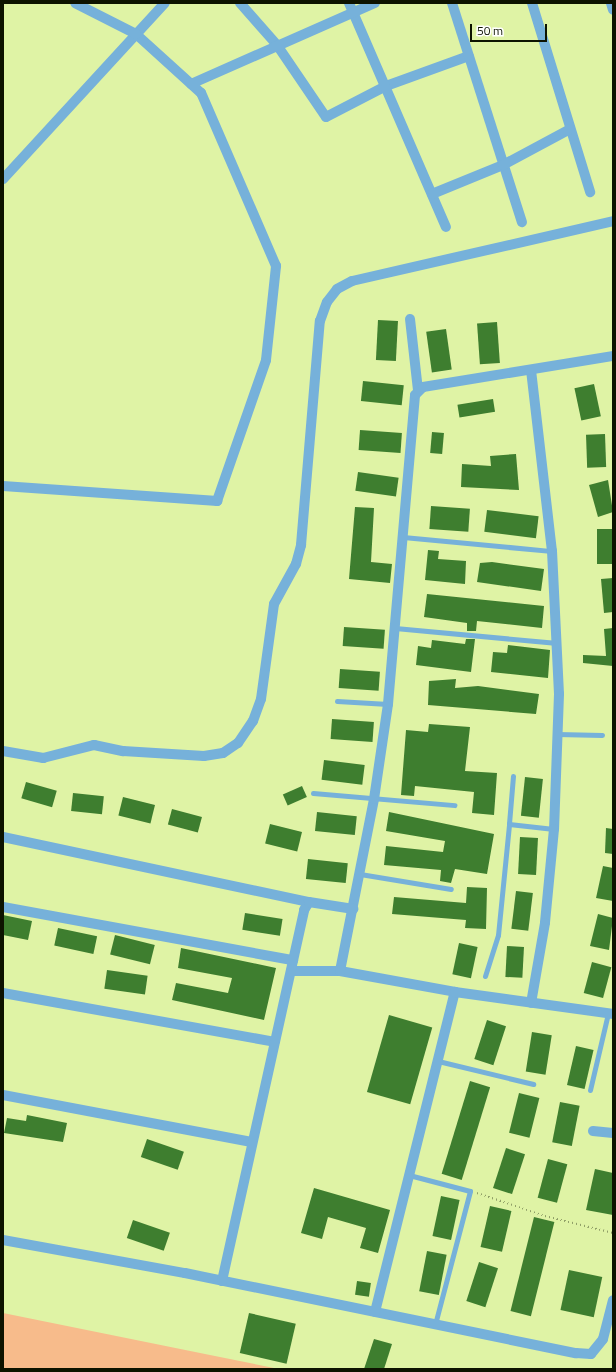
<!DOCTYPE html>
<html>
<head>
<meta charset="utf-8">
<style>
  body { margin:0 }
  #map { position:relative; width:616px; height:1372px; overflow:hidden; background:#dff3a5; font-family:"Titillium Web",sans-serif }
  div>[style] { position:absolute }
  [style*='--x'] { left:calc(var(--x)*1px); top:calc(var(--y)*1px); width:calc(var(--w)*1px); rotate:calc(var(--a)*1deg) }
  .green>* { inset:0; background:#f7bb8b }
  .building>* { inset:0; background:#3e7e2f; transform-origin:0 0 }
  .path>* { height:2px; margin-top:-1px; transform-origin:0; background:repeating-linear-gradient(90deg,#909f67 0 1px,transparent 0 4px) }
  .service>* { height:5px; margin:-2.5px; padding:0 2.5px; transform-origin:2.5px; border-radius:2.5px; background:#76b1da }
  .minor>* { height:10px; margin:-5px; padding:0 5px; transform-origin:5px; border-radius:5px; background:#76b1da }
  span { translate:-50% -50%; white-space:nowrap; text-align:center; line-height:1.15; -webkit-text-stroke:3px #fff; paint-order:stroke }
  .frame { position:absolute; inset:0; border:4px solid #0d1300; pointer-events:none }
  .scale { position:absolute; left:470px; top:24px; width:77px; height:18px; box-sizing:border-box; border:2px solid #0d1300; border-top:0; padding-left:5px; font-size:12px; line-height:14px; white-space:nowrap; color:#0d1300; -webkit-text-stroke:3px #fff; paint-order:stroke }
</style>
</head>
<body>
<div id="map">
  <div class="green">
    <i style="clip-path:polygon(3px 1313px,205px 1354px,279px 1369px,3px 1369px)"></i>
  </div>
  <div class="building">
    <i style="left:378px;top:320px;width:20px;height:40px;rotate:3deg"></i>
    <i style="left:497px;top:322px;width:41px;height:20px;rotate:86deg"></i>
    <i style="left:446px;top:329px;width:41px;height:20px;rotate:82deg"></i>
    <i style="left:363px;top:381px;width:41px;height:20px;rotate:6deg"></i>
    <i style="left:594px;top:384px;width:33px;height:20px;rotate:78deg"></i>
    <i style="left:493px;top:399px;width:13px;height:36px;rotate:81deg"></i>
    <i style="left:360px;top:430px;width:42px;height:20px;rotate:4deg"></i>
    <i style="left:432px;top:432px;width:12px;height:21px;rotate:5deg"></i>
    <i style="left:605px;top:434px;width:33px;height:19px;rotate:88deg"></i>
    <i style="clip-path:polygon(516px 454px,519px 490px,461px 487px,462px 464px,491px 466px,490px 456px)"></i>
    <i style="left:358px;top:472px;width:41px;height:19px;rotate:8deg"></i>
    <i style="clip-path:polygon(608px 480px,613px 512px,598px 517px,589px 485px)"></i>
    <i style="left:431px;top:506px;width:39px;height:23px;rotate:4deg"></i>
    <i style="clip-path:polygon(355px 507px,374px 508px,371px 562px,392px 564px,390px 583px,349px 579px)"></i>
    <i style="left:487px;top:510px;width:52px;height:22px;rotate:7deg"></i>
    <i style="left:613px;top:529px;width:35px;height:16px;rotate:90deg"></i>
    <i style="clip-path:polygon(428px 550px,439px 551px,438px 559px,466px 561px,465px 584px,425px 580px)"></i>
    <i style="clip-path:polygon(492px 562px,544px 569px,541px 591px,477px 582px,480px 563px)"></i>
    <i style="clip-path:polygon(613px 578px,613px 612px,604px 613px,601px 579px)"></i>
    <i style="clip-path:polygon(427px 594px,544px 606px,542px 628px,477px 621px,476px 631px,467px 631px,467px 623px,424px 617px)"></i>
    <i style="left:344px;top:627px;width:41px;height:19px;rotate:4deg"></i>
    <i style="clip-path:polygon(613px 628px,613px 666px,583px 663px,583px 655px,606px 656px,604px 629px)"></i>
    <i style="clip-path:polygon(466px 639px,475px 639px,471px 672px,416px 665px,418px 646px,431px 648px,432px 640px,465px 644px)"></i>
    <i style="clip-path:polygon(508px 645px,550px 650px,548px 678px,491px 672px,493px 652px,507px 653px)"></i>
    <i style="left:340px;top:669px;width:40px;height:19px;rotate:4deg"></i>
    <i style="clip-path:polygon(456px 679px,455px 688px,478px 686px,539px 694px,536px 714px,428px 705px,429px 681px)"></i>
    <i style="left:332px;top:719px;width:42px;height:20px;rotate:4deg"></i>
    <i style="clip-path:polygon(429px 724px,470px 727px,465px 771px,497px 773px,494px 815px,472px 813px,474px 792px,415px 786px,414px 796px,401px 795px,406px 730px,428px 732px)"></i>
    <i style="left:324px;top:760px;width:41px;height:20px;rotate:7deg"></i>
    <i style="left:525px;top:777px;width:18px;height:39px;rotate:6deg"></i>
    <i style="left:26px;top:782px;width:32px;height:17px;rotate:16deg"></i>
    <i style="left:302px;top:786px;width:12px;height:21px;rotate:66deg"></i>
    <i style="left:73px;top:793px;width:31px;height:18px;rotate:6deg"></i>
    <i style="left:123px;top:797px;width:33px;height:19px;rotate:14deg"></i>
    <i style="left:172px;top:809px;width:31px;height:16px;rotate:15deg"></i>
    <i style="left:317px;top:812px;width:40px;height:19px;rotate:6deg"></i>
    <i style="clip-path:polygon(389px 812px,494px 834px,487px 874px,455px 869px,451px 883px,440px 881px,441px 870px,384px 865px,386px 846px,443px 852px,445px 841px,386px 831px)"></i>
    <i style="left:270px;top:824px;width:33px;height:20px;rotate:14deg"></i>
    <i style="clip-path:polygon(606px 828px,613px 829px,613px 854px,605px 853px)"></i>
    <i style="left:520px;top:837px;width:18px;height:37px;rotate:3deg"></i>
    <i style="left:308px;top:859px;width:40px;height:20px;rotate:6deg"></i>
    <i style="clip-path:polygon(603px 866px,613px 868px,613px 901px,596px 898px)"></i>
    <i style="clip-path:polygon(467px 887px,487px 888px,486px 929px,465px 928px,466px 920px,392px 914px,394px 897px,466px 903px)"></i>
    <i style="left:516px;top:891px;width:17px;height:38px;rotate:7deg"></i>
    <i style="left:245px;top:913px;width:38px;height:17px;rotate:9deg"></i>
    <i style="clip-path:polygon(598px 914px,613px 918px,609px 950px,590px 946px)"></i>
    <i style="clip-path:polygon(3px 915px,32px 921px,28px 940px,3px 935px)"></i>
    <i style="left:58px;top:928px;width:40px;height:18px;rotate:12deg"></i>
    <i style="left:115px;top:935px;width:41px;height:20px;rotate:14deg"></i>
    <i style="left:459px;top:943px;width:19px;height:32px;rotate:12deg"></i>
    <i style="left:507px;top:946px;width:17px;height:31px;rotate:3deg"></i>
    <i style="clip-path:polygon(181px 948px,276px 968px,264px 1020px,172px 1000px,176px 983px,228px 993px,232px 978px,178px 968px)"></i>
    <i style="left:592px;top:962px;width:20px;height:32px;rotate:15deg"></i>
    <i style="left:107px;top:970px;width:41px;height:19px;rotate:8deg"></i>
    <i style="left:389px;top:1015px;width:45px;height:80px;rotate:16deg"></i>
    <i style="left:487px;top:1020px;width:20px;height:41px;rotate:18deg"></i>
    <i style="left:532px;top:1032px;width:20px;height:40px;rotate:9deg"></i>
    <i style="left:576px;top:1046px;width:18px;height:40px;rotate:13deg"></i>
    <i style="left:470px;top:1081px;width:21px;height:97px;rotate:17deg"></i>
    <i style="left:519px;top:1093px;width:21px;height:41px;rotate:14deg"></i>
    <i style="left:560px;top:1102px;width:20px;height:41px;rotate:11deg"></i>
    <i style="clip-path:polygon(27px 1115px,67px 1123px,63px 1142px,4px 1133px,7px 1118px,26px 1121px)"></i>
    <i style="left:147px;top:1139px;width:39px;height:19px;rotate:19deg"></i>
    <i style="left:506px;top:1148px;width:20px;height:42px;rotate:18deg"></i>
    <i style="left:548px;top:1159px;width:20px;height:40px;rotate:15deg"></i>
    <i style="clip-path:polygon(595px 1169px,613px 1173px,613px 1215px,586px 1210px)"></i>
    <i style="clip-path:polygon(314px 1188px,390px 1210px,378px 1253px,360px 1248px,366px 1228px,328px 1217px,322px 1239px,301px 1233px)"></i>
    <i style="left:441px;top:1196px;width:19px;height:41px;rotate:12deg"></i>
    <i style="left:490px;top:1206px;width:22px;height:42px;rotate:13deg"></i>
    <i style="left:534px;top:1217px;width:21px;height:97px;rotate:14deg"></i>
    <i style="left:133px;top:1220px;width:39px;height:19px;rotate:19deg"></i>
    <i style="left:427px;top:1251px;width:20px;height:41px;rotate:11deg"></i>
    <i style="left:479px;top:1262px;width:20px;height:41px;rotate:18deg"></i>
    <i style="left:569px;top:1270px;width:34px;height:41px;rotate:12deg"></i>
    <i style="left:357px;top:1281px;width:14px;height:14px;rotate:8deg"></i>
    <i style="left:249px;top:1313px;width:48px;height:41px;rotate:13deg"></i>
    <i style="clip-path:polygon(374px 1339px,392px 1344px,384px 1369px,364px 1369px)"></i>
  </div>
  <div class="path">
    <i style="--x:477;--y:1193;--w:72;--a:18.7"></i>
    <i style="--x:545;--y:1216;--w:70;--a:14"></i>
  </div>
  <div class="service">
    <i style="--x:403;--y:537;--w:150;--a:5.4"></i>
    <i style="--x:395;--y:628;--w:163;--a:5.3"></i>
    <i style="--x:337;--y:701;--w:51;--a:3.4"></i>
    <i style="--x:557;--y:734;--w:45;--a:1.3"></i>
    <i style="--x:513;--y:776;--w:48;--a:94.8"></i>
    <i style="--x:509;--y:824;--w:45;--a:6.3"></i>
    <i style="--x:313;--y:793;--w:142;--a:4.9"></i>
    <i style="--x:360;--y:874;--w:92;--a:9.4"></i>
    <i style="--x:485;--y:976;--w:43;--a:-72.4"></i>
    <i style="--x:498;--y:935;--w:112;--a:-84.3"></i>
    <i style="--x:438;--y:1061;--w:98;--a:13.6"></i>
    <i style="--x:590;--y:1090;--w:79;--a:-76.8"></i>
    <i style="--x:409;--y:1175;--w:63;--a:14.7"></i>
    <i style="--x:470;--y:1191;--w:138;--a:104.7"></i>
  </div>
  <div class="minor">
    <i style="--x:240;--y:3;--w:56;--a:48.6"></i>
    <i style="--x:277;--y:45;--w:87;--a:55.8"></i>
    <i style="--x:326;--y:117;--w:68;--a:-27.3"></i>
    <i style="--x:386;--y:86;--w:88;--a:-19.9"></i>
    <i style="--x:349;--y:3;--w:244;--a:66.6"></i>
    <i style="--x:452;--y:3;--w:230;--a:72.3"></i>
    <i style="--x:532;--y:3;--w:198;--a:72.9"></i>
    <i style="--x:611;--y:3;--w:7;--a:74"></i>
    <i style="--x:191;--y:84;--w:201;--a:-23.8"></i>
    <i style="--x:3;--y:179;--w:239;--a:-47.4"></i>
    <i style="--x:432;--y:194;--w:77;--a:-22.2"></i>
    <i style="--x:503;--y:165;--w:76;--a:-28.2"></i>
    <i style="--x:410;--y:319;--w:71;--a:83.6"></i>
    <i style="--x:531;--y:370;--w:182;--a:83.4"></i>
    <i style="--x:552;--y:551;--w:143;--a:87.2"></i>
    <i style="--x:559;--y:694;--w:135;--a:92.1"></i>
    <i style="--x:554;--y:829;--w:94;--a:95.5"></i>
    <i style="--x:545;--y:923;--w:81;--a:99.9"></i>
    <i style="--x:3;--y:486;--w:215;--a:4"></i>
    <i style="--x:217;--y:501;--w:149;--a:-70.8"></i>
    <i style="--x:266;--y:360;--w:95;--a:-83.9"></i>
    <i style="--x:276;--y:266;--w:189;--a:-113.4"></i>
    <i style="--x:201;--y:93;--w:88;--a:-137.8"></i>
    <i style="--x:136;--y:34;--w:68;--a:-153.1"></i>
    <i style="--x:3;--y:751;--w:41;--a:9.9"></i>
    <i style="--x:43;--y:758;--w:53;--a:-14.3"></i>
    <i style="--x:94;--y:745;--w:30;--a:12"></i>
    <i style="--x:123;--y:751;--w:81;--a:3.5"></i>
    <i style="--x:204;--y:756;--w:19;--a:-9"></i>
    <i style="--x:223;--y:753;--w:18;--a:-34"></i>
    <i style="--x:238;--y:743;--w:27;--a:-56"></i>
    <i style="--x:253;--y:721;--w:23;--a:-70"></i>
    <i style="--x:261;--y:699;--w:96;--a:-82.2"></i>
    <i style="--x:274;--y:604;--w:46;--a:-61.2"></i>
    <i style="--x:296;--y:564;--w:20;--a:-75"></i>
    <i style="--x:301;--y:545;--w:225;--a:-85.2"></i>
    <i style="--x:320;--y:321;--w:20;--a:-70"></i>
    <i style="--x:327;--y:302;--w:16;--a:-52"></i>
    <i style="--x:337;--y:289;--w:17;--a:-28"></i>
    <i style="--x:352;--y:281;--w:268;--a:-12.9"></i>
    <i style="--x:3;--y:837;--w:313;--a:12"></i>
    <i style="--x:3;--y:907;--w:295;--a:10.4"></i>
    <i style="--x:291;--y:971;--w:49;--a:0"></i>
    <i style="--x:340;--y:971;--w:117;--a:10.3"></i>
    <i style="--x:340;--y:971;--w:175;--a:-78.8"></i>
    <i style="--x:374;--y:799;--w:96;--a:-81.6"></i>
    <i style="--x:388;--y:704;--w:310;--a:-85"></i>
    <i style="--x:415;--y:395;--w:11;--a:-45"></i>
    <i style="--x:423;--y:387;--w:193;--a:-9.3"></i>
    <i style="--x:3;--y:993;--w:276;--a:10.2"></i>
    <i style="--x:3;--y:1095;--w:253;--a:10.7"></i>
    <i style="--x:593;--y:1131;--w:20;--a:6"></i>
    <i style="--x:3;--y:1240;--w:185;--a:10.3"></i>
    <i style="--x:185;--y:1273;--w:399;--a:11.6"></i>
    <i style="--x:576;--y:1353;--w:15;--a:4"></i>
    <i style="--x:591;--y:1354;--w:19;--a:-51"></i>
    <i style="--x:603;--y:1339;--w:40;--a:-75.6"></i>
    <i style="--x:222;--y:1281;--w:380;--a:-77.5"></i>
    <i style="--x:304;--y:910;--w:9;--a:-58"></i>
    <i style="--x:309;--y:902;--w:45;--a:9"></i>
    <i style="--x:375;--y:1312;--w:330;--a:-76"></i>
    <i style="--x:455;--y:992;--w:160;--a:7.9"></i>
  </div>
  <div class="frame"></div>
  <div class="scale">50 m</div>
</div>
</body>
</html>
